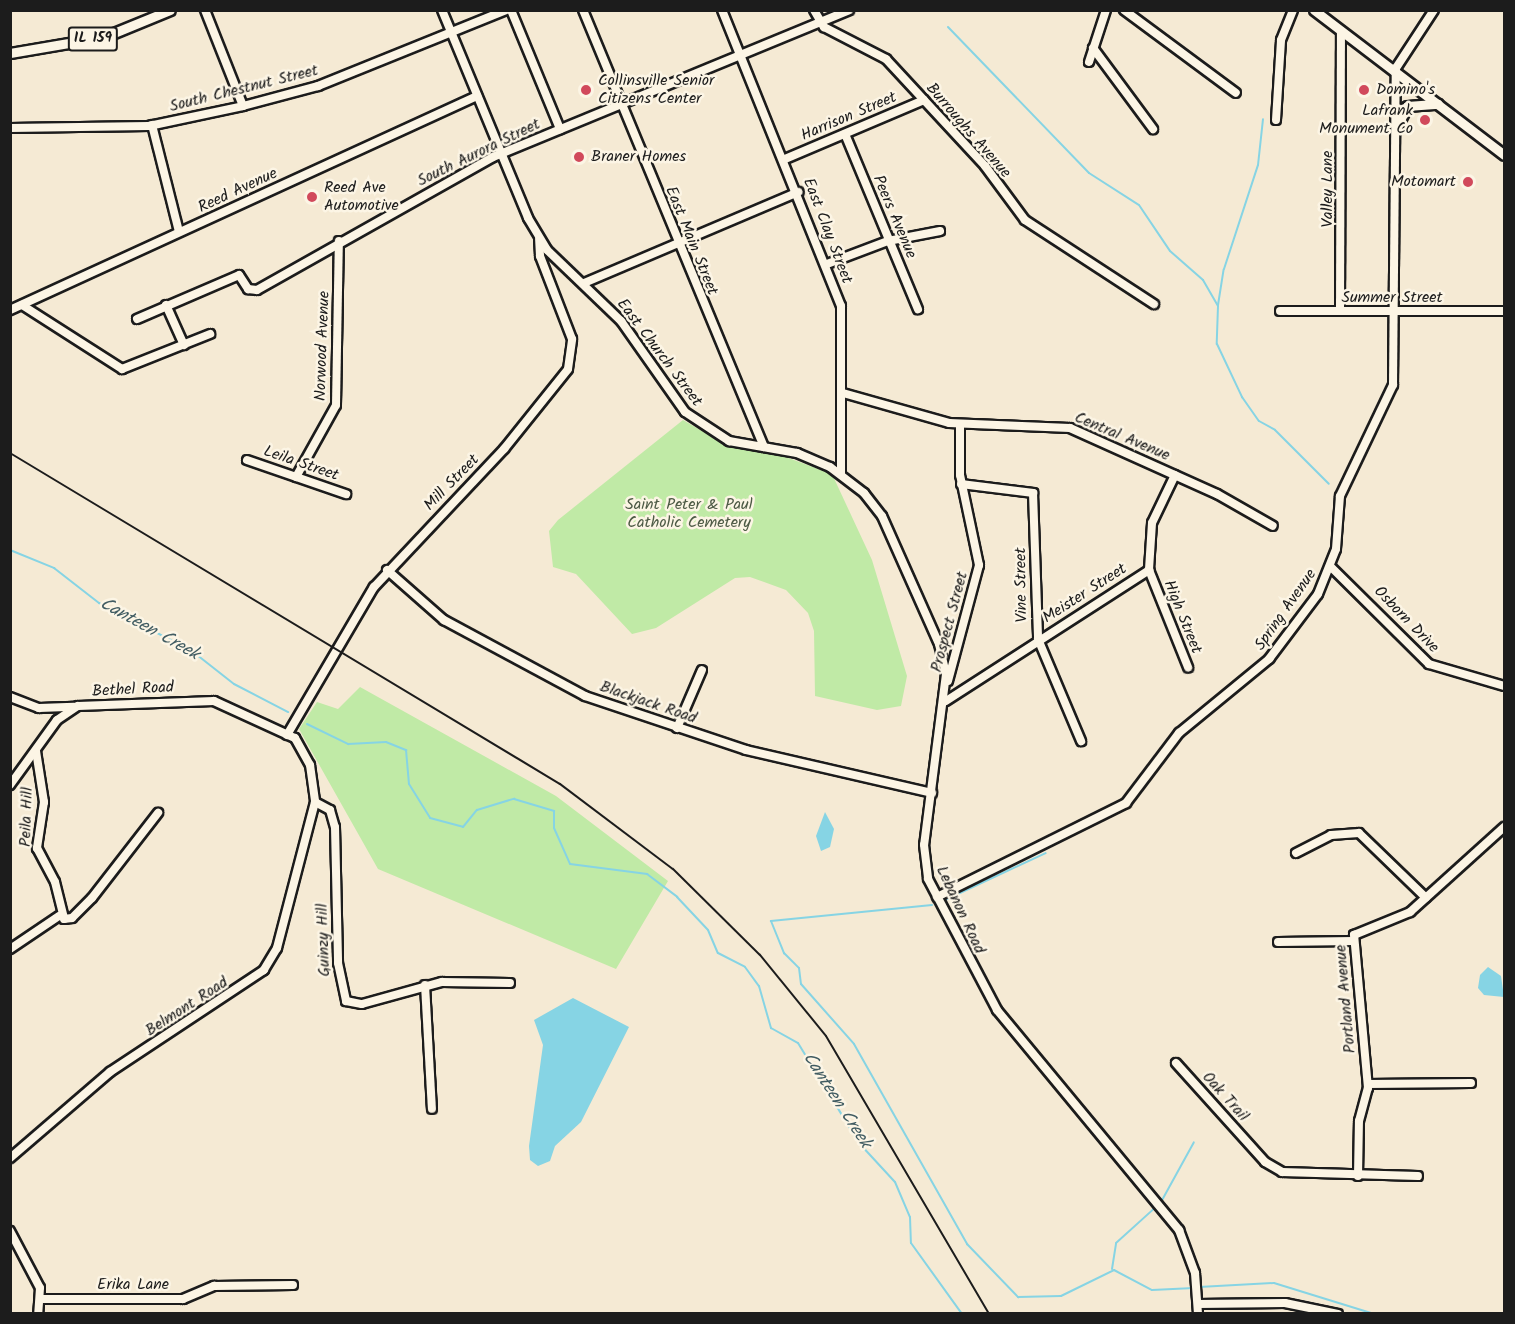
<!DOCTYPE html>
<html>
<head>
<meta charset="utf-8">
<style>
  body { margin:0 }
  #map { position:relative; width:1515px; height:1324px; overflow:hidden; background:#f5ead4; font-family:Kalam,sans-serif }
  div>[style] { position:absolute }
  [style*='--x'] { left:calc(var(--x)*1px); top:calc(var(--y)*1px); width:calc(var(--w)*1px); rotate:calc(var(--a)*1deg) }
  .green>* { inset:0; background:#c0eaa6 }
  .water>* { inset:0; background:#86d4e4 }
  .stream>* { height:2px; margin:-1px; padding:0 1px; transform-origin:1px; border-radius:1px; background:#86d4e4 }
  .roads { filter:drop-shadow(2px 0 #1c1c1c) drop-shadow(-2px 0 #1c1c1c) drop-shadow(0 2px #1c1c1c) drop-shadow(0 -2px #1c1c1c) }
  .minor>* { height:8px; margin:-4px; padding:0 4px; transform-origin:4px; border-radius:4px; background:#fcf5e5 }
  .major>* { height:9px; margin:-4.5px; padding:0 4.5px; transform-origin:4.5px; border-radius:4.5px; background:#fcf5e5 }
  .rail>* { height:2px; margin:-1px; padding:0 1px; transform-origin:1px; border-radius:1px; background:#1c1c1c }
  .dots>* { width:16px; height:16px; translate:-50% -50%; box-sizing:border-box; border:3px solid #fcf5e5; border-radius:50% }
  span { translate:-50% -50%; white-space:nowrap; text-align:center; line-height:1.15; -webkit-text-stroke:5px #fcf5e5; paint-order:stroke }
  .shield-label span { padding:2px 4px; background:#fcf5e5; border:2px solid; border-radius:4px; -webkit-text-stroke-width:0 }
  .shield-label { font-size:15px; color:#1c1c1c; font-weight:700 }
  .poi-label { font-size:16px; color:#1c1c1c }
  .left { translate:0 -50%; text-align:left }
  .right { translate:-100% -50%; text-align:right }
  .street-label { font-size:16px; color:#1c1c1c }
  .park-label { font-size:16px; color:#4d5a45 }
  .water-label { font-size:18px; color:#415c62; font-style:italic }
  .frame { position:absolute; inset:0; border:12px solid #1c1c1c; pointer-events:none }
</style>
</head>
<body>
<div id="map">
  <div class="green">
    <i style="clip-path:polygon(683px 420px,730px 447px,783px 456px,832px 474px,872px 560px,907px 676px,901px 706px,877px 710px,815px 696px,814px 631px,808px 613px,786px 590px,750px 577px,735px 578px,656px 628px,632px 634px,576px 574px,553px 567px,549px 531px,558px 520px)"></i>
    <i style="clip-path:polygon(360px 687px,556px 796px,668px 881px,616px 969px,378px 869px,299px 729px,317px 702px,338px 709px)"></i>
  </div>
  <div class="water">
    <i style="clip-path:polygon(825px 812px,834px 829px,830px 847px,821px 851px,816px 836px)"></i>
    <i style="clip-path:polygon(1488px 967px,1501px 976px,1504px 997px,1484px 995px,1478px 988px,1480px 975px)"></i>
    <i style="clip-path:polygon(573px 998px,629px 1027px,581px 1122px,555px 1146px,550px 1161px,538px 1166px,530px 1160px,529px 1146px,543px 1045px,534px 1020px)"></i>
  </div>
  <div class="stream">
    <i style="--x:948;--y:27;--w:203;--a:46"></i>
    <i style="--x:1089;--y:173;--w:59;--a:32.6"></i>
    <i style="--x:1139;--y:205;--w:55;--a:56"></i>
    <i style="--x:1170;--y:251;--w:44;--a:41.3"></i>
    <i style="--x:1203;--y:280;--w:30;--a:60"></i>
    <i style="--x:1218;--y:306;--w:38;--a:92"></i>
    <i style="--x:1217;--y:344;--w:59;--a:64.7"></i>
    <i style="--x:1242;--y:397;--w:29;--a:55"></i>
    <i style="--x:1259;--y:421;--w:18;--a:29"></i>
    <i style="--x:1275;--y:430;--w:76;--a:45"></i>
    <i style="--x:1218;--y:305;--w:36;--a:-81"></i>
    <i style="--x:1224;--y:269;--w:109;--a:-71.9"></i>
    <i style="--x:1258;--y:165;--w:46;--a:-83.8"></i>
    <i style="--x:10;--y:550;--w:48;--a:22.2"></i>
    <i style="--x:54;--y:568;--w:57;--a:37.9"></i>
    <i style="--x:99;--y:603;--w:105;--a:27.3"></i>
    <i style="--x:192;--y:651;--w:53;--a:38.2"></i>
    <i style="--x:234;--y:684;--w:61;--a:27.4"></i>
    <i style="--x:307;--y:724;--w:46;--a:26"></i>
    <i style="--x:348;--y:744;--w:38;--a:-3"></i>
    <i style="--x:386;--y:742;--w:22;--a:22"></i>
    <i style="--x:406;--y:750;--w:34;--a:85"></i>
    <i style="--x:409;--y:784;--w:40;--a:58"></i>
    <i style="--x:430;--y:818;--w:34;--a:15"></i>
    <i style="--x:463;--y:827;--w:22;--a:-51"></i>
    <i style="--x:477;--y:810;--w:39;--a:-17"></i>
    <i style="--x:514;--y:799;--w:42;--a:16.7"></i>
    <i style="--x:554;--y:811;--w:17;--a:90"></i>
    <i style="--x:554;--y:828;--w:39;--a:66"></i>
    <i style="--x:570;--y:864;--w:78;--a:7.4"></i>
    <i style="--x:647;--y:874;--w:38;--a:37"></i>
    <i style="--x:677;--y:897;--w:45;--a:46.8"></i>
    <i style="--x:708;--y:930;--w:25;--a:67"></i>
    <i style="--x:718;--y:953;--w:30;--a:27"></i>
    <i style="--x:745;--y:967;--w:24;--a:54"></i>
    <i style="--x:759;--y:986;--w:44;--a:74.1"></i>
    <i style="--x:771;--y:1028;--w:31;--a:29"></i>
    <i style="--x:798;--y:1043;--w:117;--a:58.6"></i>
    <i style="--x:859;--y:1143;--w:53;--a:47.3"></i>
    <i style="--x:895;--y:1182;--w:38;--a:67"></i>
    <i style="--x:910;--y:1217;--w:26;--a:88"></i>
    <i style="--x:911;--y:1243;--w:87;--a:54.3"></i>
    <i style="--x:945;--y:900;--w:111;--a:-25"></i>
    <i style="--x:932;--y:905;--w:162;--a:174.3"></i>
    <i style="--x:771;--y:921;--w:35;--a:68"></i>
    <i style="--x:784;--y:953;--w:21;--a:45"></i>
    <i style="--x:799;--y:968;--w:16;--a:83"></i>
    <i style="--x:801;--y:984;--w:80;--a:48.5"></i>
    <i style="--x:854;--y:1044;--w:230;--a:60.5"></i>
    <i style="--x:967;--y:1244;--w:74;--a:46.1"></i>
    <i style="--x:1018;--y:1297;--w:43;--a:-1.3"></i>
    <i style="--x:1061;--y:1296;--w:59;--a:-26.1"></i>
    <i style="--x:1114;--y:1270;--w:43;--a:27.8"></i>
    <i style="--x:1152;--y:1290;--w:42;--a:-2.7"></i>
    <i style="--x:1161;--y:1202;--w:68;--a:-61.2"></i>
    <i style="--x:1112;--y:1269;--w:26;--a:-81"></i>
    <i style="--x:1116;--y:1243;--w:55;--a:-42.1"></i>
    <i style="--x:1199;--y:1287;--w:75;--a:-3.1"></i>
    <i style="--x:1274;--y:1283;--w:105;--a:17.2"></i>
  </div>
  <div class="roads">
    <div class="minor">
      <i style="--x:205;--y:10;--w:103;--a:68.4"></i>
      <i style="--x:442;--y:10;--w:225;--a:67.5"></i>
      <i style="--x:528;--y:218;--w:37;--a:59"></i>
      <i style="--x:547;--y:250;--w:103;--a:43.8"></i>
      <i style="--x:621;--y:321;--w:111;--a:54.9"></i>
      <i style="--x:685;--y:412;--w:53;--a:33.4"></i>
      <i style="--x:729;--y:441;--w:69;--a:10"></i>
      <i style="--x:797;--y:453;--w:36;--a:23"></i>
      <i style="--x:830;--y:467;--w:43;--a:37.4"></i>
      <i style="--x:864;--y:493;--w:29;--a:52"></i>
      <i style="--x:882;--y:516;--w:140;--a:66"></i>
      <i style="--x:939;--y:644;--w:31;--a:77"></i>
      <i style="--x:946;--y:674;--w:172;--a:97.3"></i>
      <i style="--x:924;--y:845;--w:34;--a:83"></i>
      <i style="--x:928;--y:879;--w:148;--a:62.2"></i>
      <i style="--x:997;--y:1010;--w:286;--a:50.4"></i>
      <i style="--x:1179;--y:1230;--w:46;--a:69.6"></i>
      <i style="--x:1195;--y:1273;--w:41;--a:85.8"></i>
      <i style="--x:511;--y:10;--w:129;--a:67.6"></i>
      <i style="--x:583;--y:10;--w:473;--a:67.5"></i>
      <i style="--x:722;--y:10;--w:319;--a:68.1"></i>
      <i style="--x:841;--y:306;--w:168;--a:90"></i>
      <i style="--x:814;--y:10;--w:20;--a:60"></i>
      <i style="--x:824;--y:27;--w:70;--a:27.3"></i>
      <i style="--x:886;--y:59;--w:146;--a:47.2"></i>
      <i style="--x:985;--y:166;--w:67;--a:53.5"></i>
      <i style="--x:1025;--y:220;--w:154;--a:33.1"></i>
      <i style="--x:1124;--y:10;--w:139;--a:36.5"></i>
      <i style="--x:1093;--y:48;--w:101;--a:53.5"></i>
      <i style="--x:1089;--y:62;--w:55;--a:-71.9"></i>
      <i style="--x:1276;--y:120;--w:80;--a:-86.4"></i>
      <i style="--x:1281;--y:40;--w:32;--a:-68"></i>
      <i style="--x:152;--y:125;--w:110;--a:75.8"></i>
      <i style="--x:10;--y:128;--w:139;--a:-0.8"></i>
      <i style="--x:149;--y:126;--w:96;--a:-12"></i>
      <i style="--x:243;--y:106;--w:78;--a:-14.9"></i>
      <i style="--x:318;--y:86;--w:203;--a:-22"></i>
      <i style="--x:845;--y:134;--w:190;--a:67.4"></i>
      <i style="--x:785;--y:159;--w:151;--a:-23"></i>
      <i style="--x:827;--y:264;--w:65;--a:-20.7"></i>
      <i style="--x:888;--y:241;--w:53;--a:-10.9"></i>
      <i style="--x:584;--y:283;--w:233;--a:-23"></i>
      <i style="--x:22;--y:305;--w:119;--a:32.6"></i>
      <i style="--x:122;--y:369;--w:95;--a:-21.7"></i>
      <i style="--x:166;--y:305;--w:44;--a:65.8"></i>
      <i style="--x:10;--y:310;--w:514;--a:-24.62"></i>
      <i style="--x:1280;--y:311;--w:224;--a:0"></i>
      <i style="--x:1340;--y:311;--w:280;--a:-89.8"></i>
      <i style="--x:137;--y:319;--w:111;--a:-23.3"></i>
      <i style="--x:239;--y:275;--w:17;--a:57"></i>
      <i style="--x:248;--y:289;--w:9;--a:6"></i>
      <i style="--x:257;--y:290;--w:271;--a:-29.4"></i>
      <i style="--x:493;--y:157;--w:385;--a:-22.4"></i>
      <i style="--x:843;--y:393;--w:110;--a:15.8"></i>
      <i style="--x:949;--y:423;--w:121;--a:2.4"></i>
      <i style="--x:1070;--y:428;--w:161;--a:24.2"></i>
      <i style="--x:1217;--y:494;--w:64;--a:29.7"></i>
      <i style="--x:247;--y:460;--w:105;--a:19"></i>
      <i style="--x:1175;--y:475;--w:53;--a:115.6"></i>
      <i style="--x:1152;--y:523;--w:47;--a:93.7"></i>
      <i style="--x:1149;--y:570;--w:105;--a:68.1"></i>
      <i style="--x:296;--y:477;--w:82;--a:-60.9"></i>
      <i style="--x:336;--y:405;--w:164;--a:-89"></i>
      <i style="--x:961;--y:484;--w:73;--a:7.1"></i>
      <i style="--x:1033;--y:493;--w:146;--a:88"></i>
      <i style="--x:1038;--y:639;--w:111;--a:67.1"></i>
      <i style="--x:1331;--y:567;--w:138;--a:44.7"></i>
      <i style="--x:1429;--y:664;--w:78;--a:16.3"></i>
      <i style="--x:387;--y:570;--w:76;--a:41.3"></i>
      <i style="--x:444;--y:620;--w:160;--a:28.3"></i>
      <i style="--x:585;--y:696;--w:170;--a:18.5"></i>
      <i style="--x:746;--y:750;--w:191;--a:13"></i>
      <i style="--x:948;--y:681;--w:120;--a:-75"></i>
      <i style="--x:979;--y:565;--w:92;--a:-101.9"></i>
      <i style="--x:960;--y:475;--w:51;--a:-90"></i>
      <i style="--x:10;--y:697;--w:31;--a:21"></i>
      <i style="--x:39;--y:708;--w:35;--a:-2"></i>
      <i style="--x:946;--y:701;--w:242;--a:-32.8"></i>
      <i style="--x:677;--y:728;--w:63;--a:-66.7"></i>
      <i style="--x:287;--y:735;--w:172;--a:-59.6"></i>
      <i style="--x:374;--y:587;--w:190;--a:-46.7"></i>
      <i style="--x:504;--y:449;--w:102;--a:-51.3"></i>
      <i style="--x:568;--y:369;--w:30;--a:-82"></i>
      <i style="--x:572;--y:339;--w:89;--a:-111.1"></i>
      <i style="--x:540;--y:256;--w:17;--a:-93"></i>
      <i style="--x:36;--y:751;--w:52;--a:81.1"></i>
      <i style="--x:44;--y:802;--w:47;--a:98.7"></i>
      <i style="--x:37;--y:848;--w:38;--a:62"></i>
      <i style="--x:55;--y:882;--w:38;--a:76"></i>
      <i style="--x:64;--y:919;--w:8;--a:-7"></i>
      <i style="--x:72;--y:918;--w:28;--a:-45"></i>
      <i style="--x:92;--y:898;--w:108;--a:-52.2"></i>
      <i style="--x:10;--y:785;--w:80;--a:-54.1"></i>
      <i style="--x:57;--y:720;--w:25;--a:-34"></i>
      <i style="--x:78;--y:706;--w:136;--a:-2.1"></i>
      <i style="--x:214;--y:701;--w:89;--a:24.6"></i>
      <i style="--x:295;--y:738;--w:31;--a:61"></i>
      <i style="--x:310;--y:765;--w:37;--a:82"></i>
      <i style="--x:315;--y:802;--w:151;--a:104.6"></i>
      <i style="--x:277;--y:948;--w:26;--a:121"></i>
      <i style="--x:264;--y:970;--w:185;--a:146.5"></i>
      <i style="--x:110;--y:1072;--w:132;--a:139.3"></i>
      <i style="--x:315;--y:802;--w:17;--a:28"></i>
      <i style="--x:330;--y:810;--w:18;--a:74"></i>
      <i style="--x:335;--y:827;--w:136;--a:88.7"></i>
      <i style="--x:338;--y:963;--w:39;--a:78"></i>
      <i style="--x:346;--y:1001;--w:16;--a:11"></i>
      <i style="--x:362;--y:1004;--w:83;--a:-15.4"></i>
      <i style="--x:442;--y:982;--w:68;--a:0.8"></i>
      <i style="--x:1296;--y:853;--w:39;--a:-27"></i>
      <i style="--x:1331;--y:835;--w:28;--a:-4"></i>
      <i style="--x:1359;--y:833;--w:93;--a:44.1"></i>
      <i style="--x:937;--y:897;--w:211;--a:-26.4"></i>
      <i style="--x:1126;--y:803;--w:88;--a:-52.9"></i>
      <i style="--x:1179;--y:733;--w:117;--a:-39.4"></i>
      <i style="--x:1269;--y:659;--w:81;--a:-53"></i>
      <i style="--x:1318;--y:594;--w:48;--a:-68.2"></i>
      <i style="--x:1336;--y:549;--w:53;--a:-85.7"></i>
      <i style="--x:1340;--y:496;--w:123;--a:-64.5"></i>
      <i style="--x:1393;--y:385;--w:317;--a:-89.5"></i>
      <i style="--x:1396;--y:68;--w:69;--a:-56.8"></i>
      <i style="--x:1278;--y:942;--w:76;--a:-0.8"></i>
      <i style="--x:10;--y:949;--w:59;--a:-34"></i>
      <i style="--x:425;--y:985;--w:124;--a:86.8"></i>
      <i style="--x:1176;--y:1063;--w:133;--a:48"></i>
      <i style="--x:1265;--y:1162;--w:20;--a:30"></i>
      <i style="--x:1282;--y:1172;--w:136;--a:1.7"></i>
      <i style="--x:1368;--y:1084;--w:103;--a:-0.6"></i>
      <i style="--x:1358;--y:1176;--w:55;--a:-89"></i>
      <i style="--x:1359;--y:1121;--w:34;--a:-75"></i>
      <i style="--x:1368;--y:1088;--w:154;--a:-95.2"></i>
      <i style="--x:1354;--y:935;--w:61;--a:-22.3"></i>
      <i style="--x:1410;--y:912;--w:127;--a:-42.1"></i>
      <i style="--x:10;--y:1231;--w:64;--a:62.2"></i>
      <i style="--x:40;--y:1288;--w:26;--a:94"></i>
      <i style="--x:43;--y:1299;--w:140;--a:0"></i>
      <i style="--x:183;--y:1299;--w:34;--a:-23"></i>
      <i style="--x:214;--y:1286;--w:79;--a:-0.7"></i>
      <i style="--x:1198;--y:1304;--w:87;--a:-0.7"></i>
      <i style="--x:1285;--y:1303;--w:54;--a:11.7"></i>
    </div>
    <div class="major">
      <i style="--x:1314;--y:10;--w:239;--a:37.3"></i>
      <i style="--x:10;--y:53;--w:95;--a:-9.7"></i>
      <i style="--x:104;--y:37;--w:71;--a:-22.2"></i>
      <i style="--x:1397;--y:126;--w:22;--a:-63"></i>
      <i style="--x:1407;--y:106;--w:31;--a:-4"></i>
    </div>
  </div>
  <div class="rail">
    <i style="--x:10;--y:453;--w:642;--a:31.04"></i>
    <i style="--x:560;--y:784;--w:141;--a:37"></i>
    <i style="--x:673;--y:869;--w:122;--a:44.7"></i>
    <i style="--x:760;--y:955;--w:104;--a:50.8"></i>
    <i style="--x:826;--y:1036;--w:322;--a:59.6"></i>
  </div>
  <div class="dots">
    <i style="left:586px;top:90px;background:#d1495b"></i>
    <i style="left:1364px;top:90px;background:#d1495b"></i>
    <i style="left:1425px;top:120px;background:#d1495b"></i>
    <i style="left:579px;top:157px;background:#d1495b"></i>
    <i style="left:1468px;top:182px;background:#d1495b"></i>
    <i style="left:312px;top:197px;background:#d1495b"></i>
  </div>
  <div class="shield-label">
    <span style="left:93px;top:39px">IL 159</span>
  </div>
  <div class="poi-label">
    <span class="left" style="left:598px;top:90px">Collinsville Senior<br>Citizens Center</span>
    <span class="left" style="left:1376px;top:90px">Domino's</span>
    <span class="right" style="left:1413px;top:120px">Lafrank<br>Monument Co</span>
    <span class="left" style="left:591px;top:157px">Braner Homes</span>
    <span class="right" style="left:1456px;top:182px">Motomart</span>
    <span class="left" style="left:324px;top:197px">Reed Ave<br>Automotive</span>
  </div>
  <div class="street-label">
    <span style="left:244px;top:89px;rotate:-14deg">South Chestnut Street</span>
    <span style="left:849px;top:117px;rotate:-23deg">Harrison Street</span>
    <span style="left:968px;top:131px;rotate:49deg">Burroughs Avenue</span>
    <span style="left:479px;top:153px;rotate:-26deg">South Aurora Street</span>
    <span style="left:1328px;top:189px;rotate:-90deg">Valley Lane</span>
    <span style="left:238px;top:191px;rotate:-25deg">Reed Avenue</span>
    <span style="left:894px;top:217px;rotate:67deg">Peers Avenue</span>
    <span style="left:827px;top:231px;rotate:69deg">East Clay Street</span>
    <span style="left:691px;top:241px;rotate:68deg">East Main Street</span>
    <span style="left:1392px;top:298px">Summer Street</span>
    <span style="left:323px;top:346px;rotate:-88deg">Norwood Avenue</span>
    <span style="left:659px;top:353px;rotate:53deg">East Church Street</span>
    <span style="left:1122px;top:437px;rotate:23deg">Central Avenue</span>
    <span style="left:301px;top:464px;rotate:19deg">Leila Street</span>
    <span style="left:452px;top:483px;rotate:-46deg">Mill Street</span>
    <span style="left:1022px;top:585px;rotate:-91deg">Vine Street</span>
    <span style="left:1085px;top:594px;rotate:-33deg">Meister Street</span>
    <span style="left:1286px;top:610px;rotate:-55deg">Spring Avenue</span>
    <span style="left:1182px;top:617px;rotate:68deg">High Street</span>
    <span style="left:1406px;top:620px;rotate:46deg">Osborn Drive</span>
    <span style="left:950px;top:622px;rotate:-75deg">Prospect Street</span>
    <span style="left:133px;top:690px;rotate:-3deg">Bethel Road</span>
    <span style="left:648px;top:703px;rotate:19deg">Blackjack Road</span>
    <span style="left:27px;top:817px;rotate:-88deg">Peila Hill</span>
    <span style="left:960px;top:910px;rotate:65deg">Lebanon Road</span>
    <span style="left:324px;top:940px;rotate:-92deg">Guinzy Hill</span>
    <span style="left:1346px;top:999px;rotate:-95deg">Portland Avenue</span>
    <span style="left:187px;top:1007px;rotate:-33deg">Belmont Road</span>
    <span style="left:1225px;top:1097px;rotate:48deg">Oak Trail</span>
    <span style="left:133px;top:1285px">Erika Lane</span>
  </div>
  <div class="park-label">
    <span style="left:689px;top:514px">Saint Peter &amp; Paul<br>Catholic Cemetery</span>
  </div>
  <div class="water-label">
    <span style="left:149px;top:630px;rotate:29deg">Canteen Creek</span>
    <span style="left:836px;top:1101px;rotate:57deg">Canteen Creek</span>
  </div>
  <div class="frame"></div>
</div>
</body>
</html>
